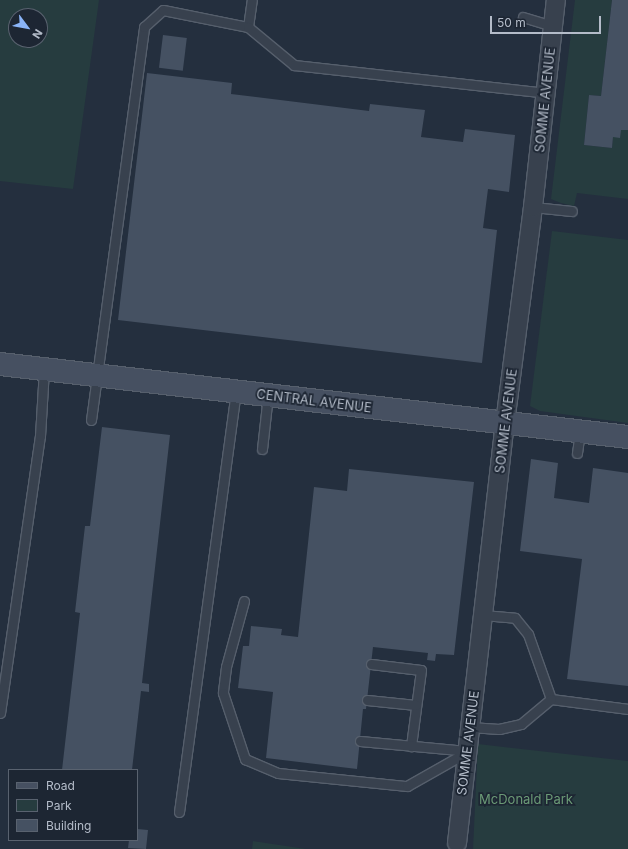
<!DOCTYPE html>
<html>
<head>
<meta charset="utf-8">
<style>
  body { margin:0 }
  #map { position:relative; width:628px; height:849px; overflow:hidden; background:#242f3e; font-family:Inter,sans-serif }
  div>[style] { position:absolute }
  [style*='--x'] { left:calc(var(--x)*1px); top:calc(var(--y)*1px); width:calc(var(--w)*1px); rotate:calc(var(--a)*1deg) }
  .green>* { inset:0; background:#263c3f }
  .building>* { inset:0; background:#455162; transform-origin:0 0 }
  .roads { filter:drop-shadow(1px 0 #565f6c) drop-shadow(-1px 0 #565f6c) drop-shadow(0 1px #565f6c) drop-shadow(0 -1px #565f6c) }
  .lane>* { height:9px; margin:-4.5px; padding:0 4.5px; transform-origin:4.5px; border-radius:4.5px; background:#38414e }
  .street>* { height:18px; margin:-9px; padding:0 9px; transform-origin:9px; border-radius:9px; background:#38414e }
  .secondary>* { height:22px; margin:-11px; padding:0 11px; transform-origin:11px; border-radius:11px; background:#465061 }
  span { translate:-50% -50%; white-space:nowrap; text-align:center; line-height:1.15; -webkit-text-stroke:3.5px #1d2633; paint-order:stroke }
  .street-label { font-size:13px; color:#b4bcc9 }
  .park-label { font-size:13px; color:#6b9a76 }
  .legend { position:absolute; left:8px; top:769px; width:130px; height:72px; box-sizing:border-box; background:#1d2633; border:1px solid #59626f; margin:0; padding:5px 7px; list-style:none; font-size:12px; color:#b4bcc9 }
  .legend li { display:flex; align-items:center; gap:8px; height:20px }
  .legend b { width:20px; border:1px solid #59626f }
  .north { position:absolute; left:8px; top:8px; width:40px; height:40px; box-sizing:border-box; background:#1d2633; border:1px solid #59626f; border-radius:50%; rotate:122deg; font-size:11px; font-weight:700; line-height:16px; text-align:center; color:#b4bcc9 }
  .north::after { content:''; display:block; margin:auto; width:14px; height:18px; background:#8ab4f8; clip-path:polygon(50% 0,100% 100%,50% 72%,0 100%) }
  .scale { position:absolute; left:490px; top:16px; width:111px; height:18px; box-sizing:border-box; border:2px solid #b4bcc9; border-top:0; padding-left:5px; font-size:12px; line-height:14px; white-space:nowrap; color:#b4bcc9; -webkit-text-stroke:3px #1d2633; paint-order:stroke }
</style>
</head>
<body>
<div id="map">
  <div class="green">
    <i style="clip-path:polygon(evenodd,0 0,99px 0,73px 189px,0 181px,0 0,16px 16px,40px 16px,40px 40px,16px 40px,16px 16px)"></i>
    <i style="clip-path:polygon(575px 0,612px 0,601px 96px,589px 95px,584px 145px,612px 148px,613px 137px,621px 130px,628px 130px,628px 199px,577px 193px,574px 206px,561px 203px,551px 199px)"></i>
    <i style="clip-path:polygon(552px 231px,628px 240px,628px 423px,540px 411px,530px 406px)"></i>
    <i style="clip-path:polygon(478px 744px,628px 761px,628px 849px,473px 849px)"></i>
    <i style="clip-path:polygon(253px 841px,306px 849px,252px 849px)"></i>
  </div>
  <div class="building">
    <i style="clip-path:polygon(612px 0,628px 0,628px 130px,621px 130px,620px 138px,613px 137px,612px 148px,584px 145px,589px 95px,601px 96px)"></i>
    <i style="left:163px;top:35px;width:24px;height:33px;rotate:7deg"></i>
    <i style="clip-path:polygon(147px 73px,232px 83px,231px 94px,369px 111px,370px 104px,425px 110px,421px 137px,463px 142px,465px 129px,515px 135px,509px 192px,488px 189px,483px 228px,497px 230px,482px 363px,118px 320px)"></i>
    <i style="clip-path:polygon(102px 427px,170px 435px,142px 683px,149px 684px,149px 692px,141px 691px,132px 770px,62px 770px,80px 613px,75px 612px,85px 526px,90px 526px)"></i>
    <i style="clip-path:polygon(531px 459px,558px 463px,554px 498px,589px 503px,593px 468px,628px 473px,628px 686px,567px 679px,582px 559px,520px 551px)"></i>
    <i style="clip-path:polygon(349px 469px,474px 482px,454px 655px,436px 654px,435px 661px,427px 660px,428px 653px,373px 647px,366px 709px,363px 709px,357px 769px,266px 758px,273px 692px,238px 688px,243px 646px,249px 646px,251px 626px,282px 629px,281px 635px,298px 637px,314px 487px,347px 491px)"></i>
    <i style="clip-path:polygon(137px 829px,148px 830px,146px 849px,128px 848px,129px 840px,137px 840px)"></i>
  </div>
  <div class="roads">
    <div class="lane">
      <i style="--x:523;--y:17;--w:31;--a:17"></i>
      <i style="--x:248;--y:27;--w:27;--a:-82"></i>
      <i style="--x:533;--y:207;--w:39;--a:6"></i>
      <i style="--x:91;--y:420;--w:397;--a:-82.3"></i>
      <i style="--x:144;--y:27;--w:25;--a:-42"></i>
      <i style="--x:163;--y:10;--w:87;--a:11.3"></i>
      <i style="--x:248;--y:27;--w:60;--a:39.6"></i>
      <i style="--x:294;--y:65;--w:254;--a:6.3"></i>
      <i style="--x:262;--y:449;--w:54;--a:-83.7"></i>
      <i style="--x:577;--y:453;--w:21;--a:-82"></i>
      <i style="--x:244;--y:601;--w:68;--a:105.3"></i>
      <i style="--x:226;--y:667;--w:26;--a:97"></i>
      <i style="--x:223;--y:693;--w:70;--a:71.6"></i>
      <i style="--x:245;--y:759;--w:36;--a:23"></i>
      <i style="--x:278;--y:773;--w:130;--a:5.8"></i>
      <i style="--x:407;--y:786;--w:69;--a:-29.5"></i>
      <i style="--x:483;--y:615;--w:32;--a:5"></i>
      <i style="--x:515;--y:618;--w:21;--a:51"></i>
      <i style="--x:528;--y:634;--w:69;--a:70.5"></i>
      <i style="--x:551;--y:699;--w:78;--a:7.4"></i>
      <i style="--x:371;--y:664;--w:50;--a:6.8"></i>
      <i style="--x:421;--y:670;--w:77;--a:97.5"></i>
      <i style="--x:367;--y:700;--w:49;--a:5.8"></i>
      <i style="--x:0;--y:713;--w:280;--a:-81.8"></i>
      <i style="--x:40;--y:436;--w:67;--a:-86.6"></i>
      <i style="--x:470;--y:727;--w:29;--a:4"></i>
      <i style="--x:499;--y:729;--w:23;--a:-13"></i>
      <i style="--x:521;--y:724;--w:39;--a:-40"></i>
      <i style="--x:360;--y:741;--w:107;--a:5.3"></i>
      <i style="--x:179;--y:812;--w:425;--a:-82.3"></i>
    </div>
    <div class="street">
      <i style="--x:457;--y:843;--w:423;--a:-83.5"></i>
      <i style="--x:505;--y:423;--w:218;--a:-82.6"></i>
      <i style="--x:533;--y:207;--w:208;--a:-83.7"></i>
    </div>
    <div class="secondary">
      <i style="--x:0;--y:364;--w:632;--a:6.63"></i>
    </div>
  </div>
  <div class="street-label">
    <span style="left:545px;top:100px;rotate:-84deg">SOMME AVENUE</span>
    <span style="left:314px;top:401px;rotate:7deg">CENTRAL AVENUE</span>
    <span style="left:506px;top:421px;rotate:-83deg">SOMME AVENUE</span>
    <span style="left:468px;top:743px;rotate:-83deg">SOMME AVENUE</span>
  </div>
  <div class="park-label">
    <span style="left:526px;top:799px">McDonald Park</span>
  </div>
  <ul class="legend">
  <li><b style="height:5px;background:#465061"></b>Road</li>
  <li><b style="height:11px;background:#263c3f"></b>Park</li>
  <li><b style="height:11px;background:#455162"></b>Building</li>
  </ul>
  <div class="north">N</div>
  <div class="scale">50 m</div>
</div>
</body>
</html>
